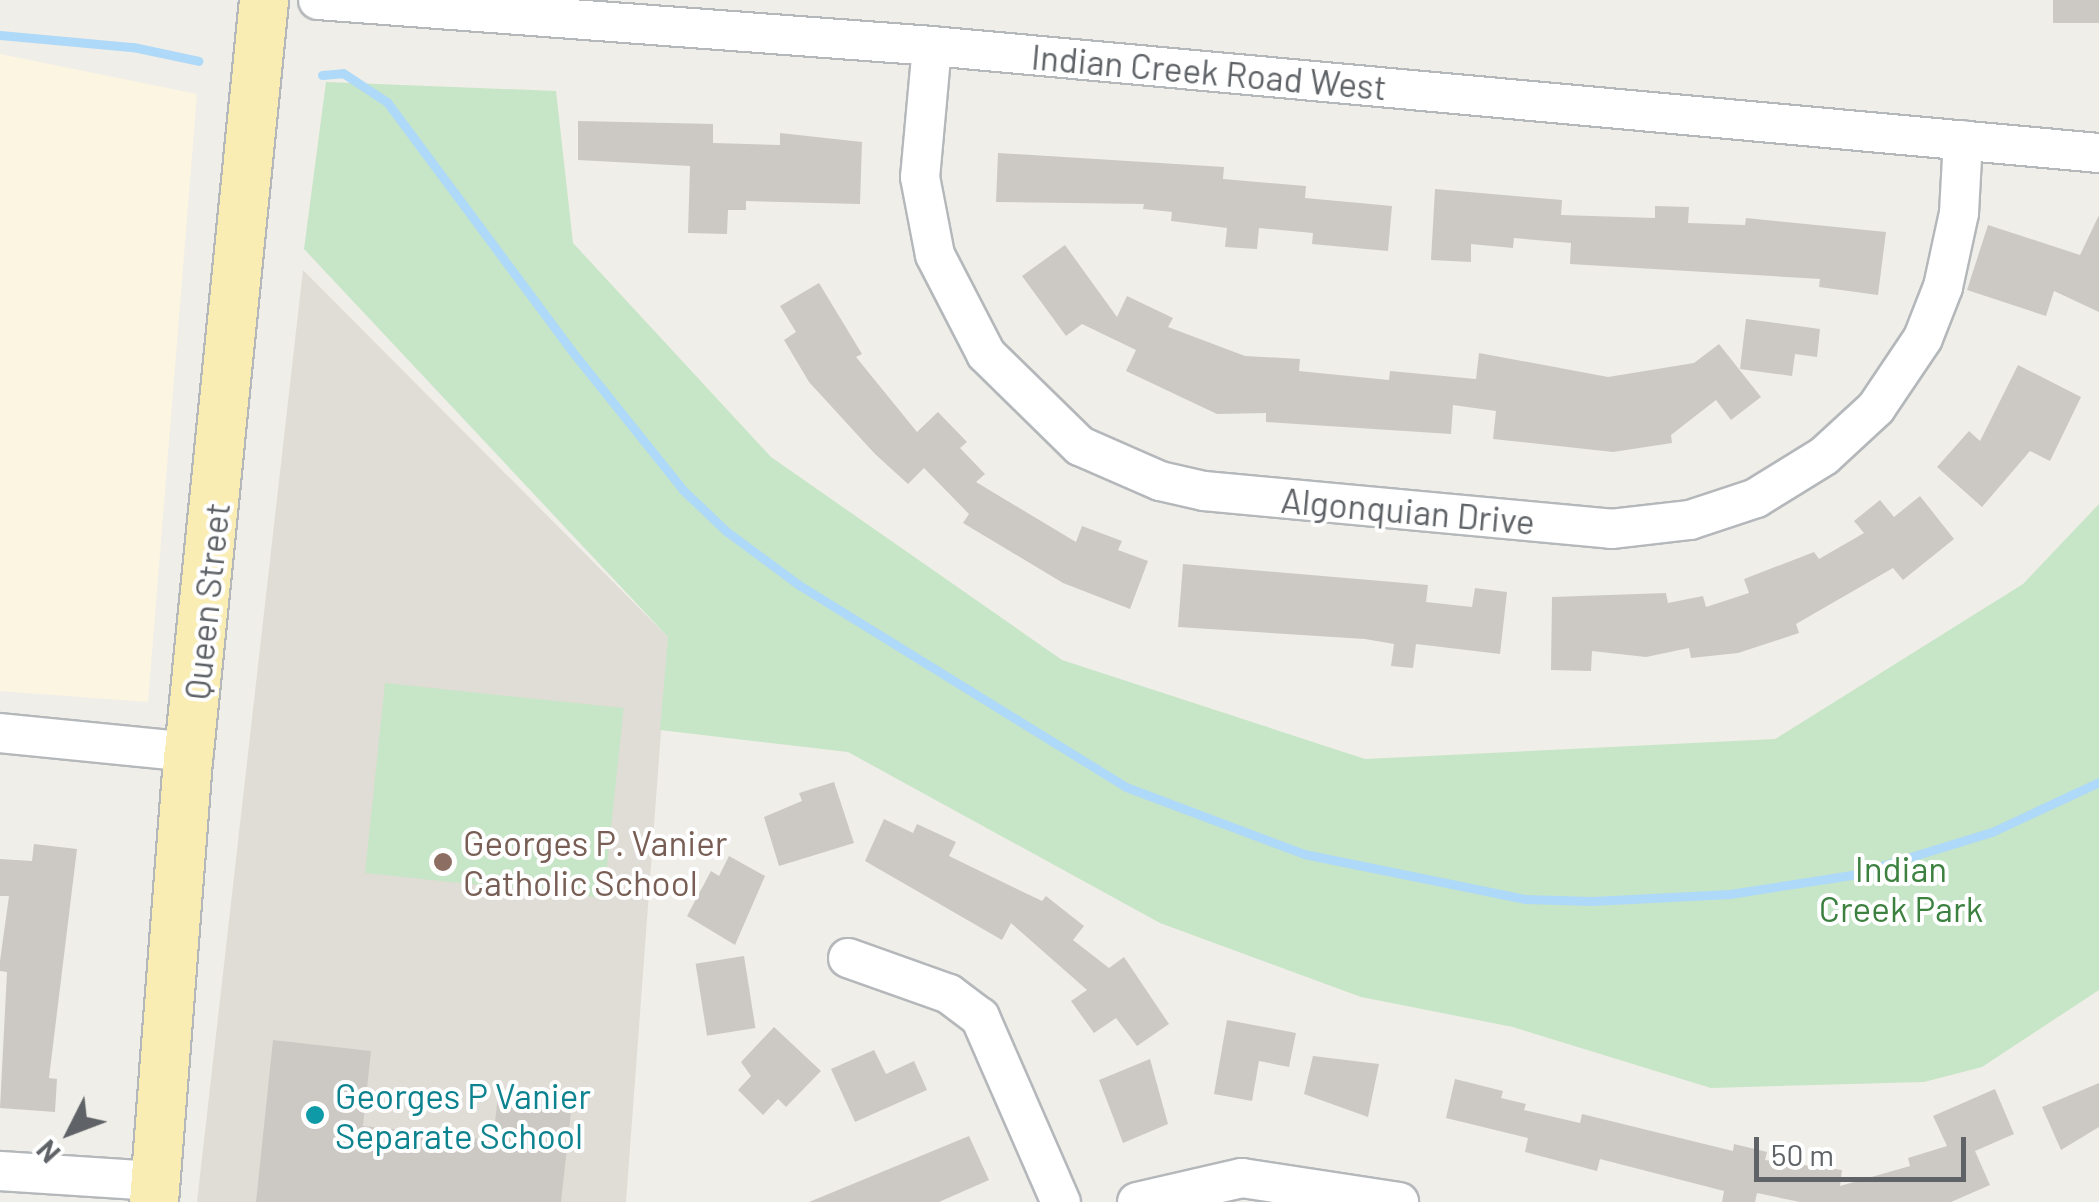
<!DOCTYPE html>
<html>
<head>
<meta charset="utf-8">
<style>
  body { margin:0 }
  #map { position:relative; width:2099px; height:1202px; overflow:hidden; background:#f0eee8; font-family:Barlow,sans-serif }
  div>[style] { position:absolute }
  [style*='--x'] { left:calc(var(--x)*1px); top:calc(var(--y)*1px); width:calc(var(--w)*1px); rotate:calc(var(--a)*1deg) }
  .commercial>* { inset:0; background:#fcf5e1 }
  .education>* { inset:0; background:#e0ddd6 }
  .green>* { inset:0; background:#c7e5c7; transform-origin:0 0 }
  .stream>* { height:9px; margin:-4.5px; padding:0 4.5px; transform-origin:4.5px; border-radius:4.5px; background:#afd9f8 }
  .building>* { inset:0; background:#ccc9c4; transform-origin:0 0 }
  .roads { filter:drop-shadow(2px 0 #b5b8bb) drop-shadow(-2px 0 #b5b8bb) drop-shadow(0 2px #b5b8bb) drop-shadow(0 -2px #b5b8bb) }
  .minor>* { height:38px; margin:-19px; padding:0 19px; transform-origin:19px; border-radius:19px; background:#fff }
  .major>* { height:48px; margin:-24px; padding:0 24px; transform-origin:24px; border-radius:24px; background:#f9edb4 }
  .dots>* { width:28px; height:28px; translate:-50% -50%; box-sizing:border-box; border:5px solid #fff; border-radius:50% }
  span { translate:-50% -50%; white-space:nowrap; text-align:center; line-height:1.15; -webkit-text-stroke:8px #fff; paint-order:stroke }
  .street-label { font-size:35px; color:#5f6367 }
  .education-label { font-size:35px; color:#785e54 }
  .left { translate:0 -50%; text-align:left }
  .park-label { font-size:35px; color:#3c813f }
  .culture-label { font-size:35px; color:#0d838f }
  .north { position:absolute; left:20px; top:1082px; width:100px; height:100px; -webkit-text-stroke:8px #fff; paint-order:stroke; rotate:228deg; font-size:28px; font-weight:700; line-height:40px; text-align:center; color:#5f6367 }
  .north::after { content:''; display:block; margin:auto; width:35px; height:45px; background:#5f6367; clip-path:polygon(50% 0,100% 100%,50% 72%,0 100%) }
  .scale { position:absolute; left:1754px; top:1137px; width:212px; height:45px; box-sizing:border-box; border:5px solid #5f6367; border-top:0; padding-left:12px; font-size:30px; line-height:35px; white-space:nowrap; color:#5f6367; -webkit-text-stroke:8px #fff; paint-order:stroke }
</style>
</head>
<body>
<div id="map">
  <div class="commercial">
    <i style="clip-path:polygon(0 54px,197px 94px,148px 702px,0 691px)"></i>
  </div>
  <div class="education">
    <i style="clip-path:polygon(303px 270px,668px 637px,626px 1202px,197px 1202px)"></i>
  </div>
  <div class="green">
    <i style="clip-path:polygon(326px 82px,556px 91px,573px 243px,771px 457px,1062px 660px,1365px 759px,1775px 739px,2023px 584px,2099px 504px,2099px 990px,1982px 1067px,1924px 1082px,1711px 1088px,1513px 1027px,1361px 997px,1160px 923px,848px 752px,660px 730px,668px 637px,304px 249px)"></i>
    <i style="left:385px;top:683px;width:240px;height:191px;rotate:6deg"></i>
  </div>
  <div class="stream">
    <i style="--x:0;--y:35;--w:134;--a:5.2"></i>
    <i style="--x:133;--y:47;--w:67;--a:12"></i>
    <i style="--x:322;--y:75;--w:21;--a:-5"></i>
    <i style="--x:343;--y:73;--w:53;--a:33.4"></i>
    <i style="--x:387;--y:102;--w:309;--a:53.4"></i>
    <i style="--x:571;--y:350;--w:179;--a:51.3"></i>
    <i style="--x:683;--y:490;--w:59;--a:43.6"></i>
    <i style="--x:726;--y:531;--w:91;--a:36.5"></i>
    <i style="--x:799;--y:585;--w:384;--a:31.7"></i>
    <i style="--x:1126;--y:787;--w:190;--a:20.6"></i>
    <i style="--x:1304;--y:854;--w:226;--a:11.5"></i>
    <i style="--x:1525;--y:899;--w:67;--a:1.7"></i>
    <i style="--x:1592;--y:901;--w:138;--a:-2.9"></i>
    <i style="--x:1730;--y:894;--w:123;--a:-8.9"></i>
    <i style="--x:1852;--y:875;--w:146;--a:-17.1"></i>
    <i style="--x:1992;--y:832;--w:118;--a:-25"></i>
  </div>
  <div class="building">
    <i style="left:2053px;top:0;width:46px;height:23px"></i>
    <i style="clip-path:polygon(578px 121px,713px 124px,713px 143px,780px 145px,780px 133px,862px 142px,860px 204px,746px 201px,746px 210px,728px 210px,727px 234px,688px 233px,690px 166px,578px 160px)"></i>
    <i style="clip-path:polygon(998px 153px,1224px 167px,1223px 179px,1306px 186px,1305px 198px,1392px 206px,1388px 251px,1312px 244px,1313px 233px,1259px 228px,1257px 249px,1225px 247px,1227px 228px,1171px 221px,1172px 212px,1143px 209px,1144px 204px,996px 202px)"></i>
    <i style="clip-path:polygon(1435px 189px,1562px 200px,1561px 215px,1655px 218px,1655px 206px,1689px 207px,1688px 223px,1745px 225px,1746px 218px,1886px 232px,1878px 295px,1819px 287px,1820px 279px,1570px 264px,1571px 243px,1514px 238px,1513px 248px,1471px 244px,1471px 262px,1431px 260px)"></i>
    <i style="clip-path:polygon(2099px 215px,2099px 312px,2054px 291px,2046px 316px,1967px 290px,1988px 225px,2080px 255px)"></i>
    <i style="clip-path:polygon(1065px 245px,1117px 317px,1127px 296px,1173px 318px,1168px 327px,1245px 356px,1300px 359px,1299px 371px,1389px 380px,1390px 371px,1476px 379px,1479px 353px,1608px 377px,1694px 363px,1719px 344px,1761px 397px,1731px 420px,1716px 400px,1671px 435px,1672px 443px,1613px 452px,1493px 439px,1496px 411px,1453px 405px,1451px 434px,1266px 422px,1266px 413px,1217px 414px,1126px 371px,1136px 350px,1082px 324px,1066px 336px,1022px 276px)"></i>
    <i style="clip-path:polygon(819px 283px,862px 354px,856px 357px,917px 432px,938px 412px,967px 442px,960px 448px,985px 474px,976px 482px,1076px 542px,1082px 526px,1122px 541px,1118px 550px,1148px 561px,1130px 609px,1063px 583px,963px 523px,969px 514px,924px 468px,908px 484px,875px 454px,809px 382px,784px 340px,796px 332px,780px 306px)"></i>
    <i style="clip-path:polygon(1746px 319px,1820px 329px,1817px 357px,1795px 354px,1792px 376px,1740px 369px)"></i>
    <i style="clip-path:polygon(2018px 365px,2081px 397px,2050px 461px,2030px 451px,1982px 507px,1937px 467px,1969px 431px,1980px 441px)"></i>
    <i style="clip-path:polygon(1920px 496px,1954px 539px,1903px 580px,1893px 568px,1796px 624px,1799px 633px,1738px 653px,1691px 658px,1689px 648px,1646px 657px,1592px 651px,1591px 671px,1551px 670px,1552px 597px,1666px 593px,1668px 603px,1703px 596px,1706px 607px,1749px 593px,1744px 579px,1814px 552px,1819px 559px,1864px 533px,1854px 521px,1880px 500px,1894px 517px)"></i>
    <i style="clip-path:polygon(1183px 564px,1428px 585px,1426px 602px,1472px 607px,1475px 588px,1507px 592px,1500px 654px,1416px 644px,1413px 668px,1391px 666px,1394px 644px,1365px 639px,1178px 627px)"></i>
    <i style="clip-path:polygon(834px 782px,854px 843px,779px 866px,764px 817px,802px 801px,799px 793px)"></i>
    <i style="clip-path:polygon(884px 819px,913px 833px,917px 824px,956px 842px,949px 856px,1042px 901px,1046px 896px,1084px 926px,1073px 940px,1109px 968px,1124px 957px,1169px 1024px,1137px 1046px,1116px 1018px,1094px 1033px,1071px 1001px,1087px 990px,1011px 923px,1002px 940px,865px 861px)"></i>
    <i style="clip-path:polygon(34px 844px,77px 849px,49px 1078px,57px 1079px,55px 1112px,0 1108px,7px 972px,0 971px,0 961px,9px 896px,0 896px,0 859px,32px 861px)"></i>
    <i style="clip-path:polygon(729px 856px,765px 876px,735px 945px,687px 916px,711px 871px,719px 876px)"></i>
    <i style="left:744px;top:956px;width:73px;height:49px;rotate:81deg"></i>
    <i style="clip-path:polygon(1227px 1020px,1296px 1033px,1289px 1067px,1259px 1061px,1252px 1101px,1214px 1094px)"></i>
    <i style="clip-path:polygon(774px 1027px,821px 1071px,786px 1107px,778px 1099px,763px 1115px,738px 1090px,751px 1076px,741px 1062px)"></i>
    <i style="clip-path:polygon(273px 1040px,371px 1051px,363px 1126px,493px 1140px,498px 1095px,572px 1103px,561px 1202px,256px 1202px)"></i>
    <i style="clip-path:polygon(874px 1050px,886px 1074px,914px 1061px,927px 1090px,855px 1122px,831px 1069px)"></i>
    <i style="clip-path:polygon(1313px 1056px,1379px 1064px,1368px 1117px,1304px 1094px)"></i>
    <i style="clip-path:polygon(1150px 1059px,1168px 1124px,1123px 1143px,1099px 1080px)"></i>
    <i style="clip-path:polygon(1455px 1079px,1503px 1091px,1501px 1098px,1526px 1104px,1524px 1110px,1580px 1123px,1582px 1114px,1733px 1151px,1734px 1144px,1767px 1152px,1765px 1160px,1842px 1170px,1840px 1186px,1910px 1166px,1908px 1158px,1947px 1146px,1933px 1116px,1995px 1089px,2014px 1134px,1975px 1151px,1990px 1185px,1951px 1202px,1800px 1202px,1757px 1193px,1755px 1202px,1722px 1202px,1724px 1191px,1600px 1159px,1597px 1171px,1525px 1152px,1528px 1138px,1446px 1118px)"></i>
    <i style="clip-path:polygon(2099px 1083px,2099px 1127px,2061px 1150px,2042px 1107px)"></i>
    <i style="clip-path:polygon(969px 1136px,989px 1180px,939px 1202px,809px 1202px)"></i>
  </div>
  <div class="roads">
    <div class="minor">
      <i style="--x:318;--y:0;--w:616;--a:4.28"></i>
      <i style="--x:932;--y:46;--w:1172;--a:5.24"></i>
      <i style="--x:932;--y:46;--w:132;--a:95.2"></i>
      <i style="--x:920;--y:177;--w:79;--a:79.1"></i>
      <i style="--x:935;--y:255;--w:111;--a:62.7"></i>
      <i style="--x:986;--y:354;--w:132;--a:44.4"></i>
      <i style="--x:1080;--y:446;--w:87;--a:23.6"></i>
      <i style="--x:1160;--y:481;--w:45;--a:12.8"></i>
      <i style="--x:1204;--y:491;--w:409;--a:5.3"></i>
      <i style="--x:1611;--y:529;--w:80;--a:-6.5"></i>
      <i style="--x:1690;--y:520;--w:70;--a:-18.4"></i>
      <i style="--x:1756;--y:498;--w:80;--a:-31.7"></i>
      <i style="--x:1824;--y:456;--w:71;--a:-42.7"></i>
      <i style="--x:1876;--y:408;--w:84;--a:-56.1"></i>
      <i style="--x:1923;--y:338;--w:55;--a:-68.6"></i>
      <i style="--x:1943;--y:287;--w:76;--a:-77.8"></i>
      <i style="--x:1959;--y:213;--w:73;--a:-86.9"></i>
      <i style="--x:0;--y:733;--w:190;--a:5.7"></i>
      <i style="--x:848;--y:958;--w:107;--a:19.6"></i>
      <i style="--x:949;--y:994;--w:39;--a:37"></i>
      <i style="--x:980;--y:1017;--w:202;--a:66.4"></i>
      <i style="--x:0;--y:1171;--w:155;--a:3.7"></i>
      <i style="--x:1137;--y:1202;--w:108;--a:-12.9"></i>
      <i style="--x:1242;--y:1178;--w:159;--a:8.7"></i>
    </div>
    <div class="major">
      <i style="--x:154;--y:1202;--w:451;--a:-85.6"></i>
      <i style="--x:189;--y:752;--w:756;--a:-84.3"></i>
    </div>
  </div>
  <div class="dots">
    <i style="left:443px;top:862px;background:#8d6e63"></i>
    <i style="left:315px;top:1115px;background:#0f9aa8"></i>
  </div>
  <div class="street-label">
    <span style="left:1209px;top:71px;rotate:5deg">Indian Creek Road West</span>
    <span style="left:1408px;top:510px;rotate:5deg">Algonquian Drive</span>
    <span style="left:206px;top:601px;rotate:-84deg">Queen Street</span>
  </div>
  <div class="education-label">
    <span class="left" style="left:463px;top:862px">Georges P. Vanier<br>Catholic School</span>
  </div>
  <div class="park-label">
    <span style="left:1901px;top:888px">Indian<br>Creek Park</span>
  </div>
  <div class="culture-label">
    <span class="left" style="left:335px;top:1115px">Georges P Vanier<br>Separate School</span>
  </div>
  <div class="north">N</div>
  <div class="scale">50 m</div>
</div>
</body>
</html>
